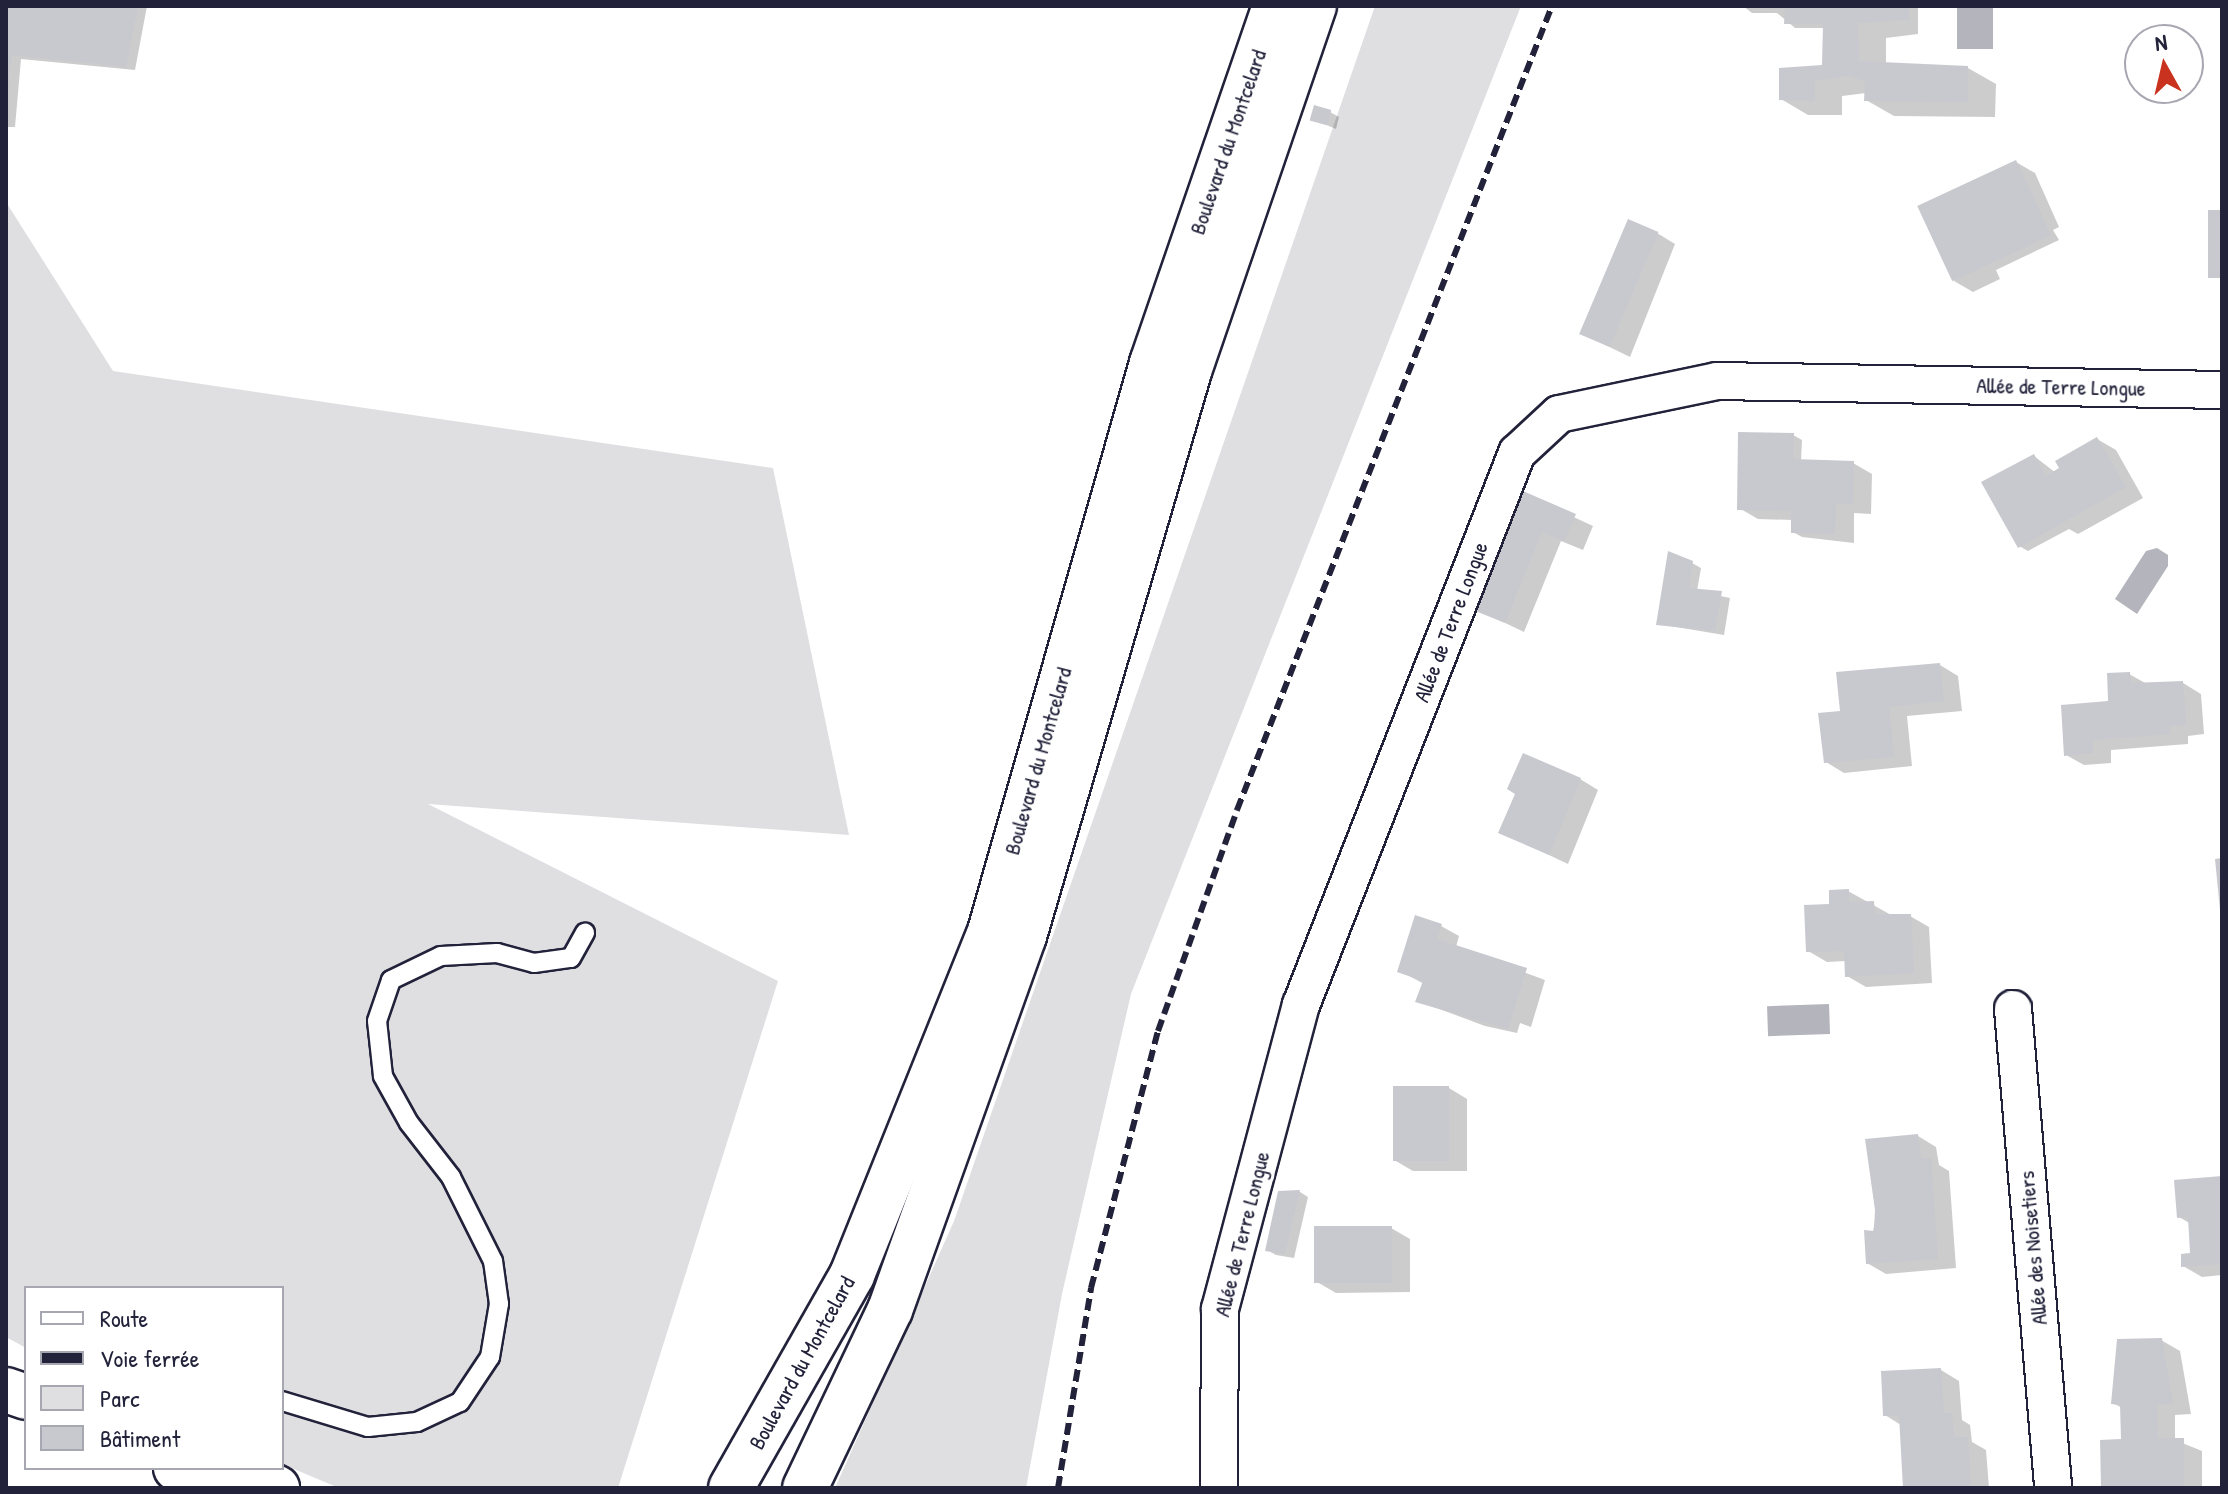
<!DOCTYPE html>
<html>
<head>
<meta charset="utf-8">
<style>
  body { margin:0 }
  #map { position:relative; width:2228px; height:1494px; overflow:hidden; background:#fff; font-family:"Patrick Hand",sans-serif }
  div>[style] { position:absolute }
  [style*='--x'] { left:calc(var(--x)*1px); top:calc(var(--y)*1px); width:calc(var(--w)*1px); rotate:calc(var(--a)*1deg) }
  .green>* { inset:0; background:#dfdfe2 }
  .water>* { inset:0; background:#b4b4bc; transform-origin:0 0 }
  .shadow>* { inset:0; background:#0003 }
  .building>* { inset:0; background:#c8c8cf; transform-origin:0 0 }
  .roads { filter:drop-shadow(2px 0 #22223b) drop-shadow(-2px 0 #22223b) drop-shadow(0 2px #22223b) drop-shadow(0 -2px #22223b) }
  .service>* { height:18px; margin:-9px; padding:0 9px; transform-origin:9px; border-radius:9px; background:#fff }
  .minor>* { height:36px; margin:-18px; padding:0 18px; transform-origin:18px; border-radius:18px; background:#fff }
  .tertiary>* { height:44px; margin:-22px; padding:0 22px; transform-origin:22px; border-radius:22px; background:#fff }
  .secondary>* { height:44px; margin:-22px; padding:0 22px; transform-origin:22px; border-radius:22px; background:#fff }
  .rail>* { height:6px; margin-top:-3px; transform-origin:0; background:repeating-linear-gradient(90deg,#22223b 0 12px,transparent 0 18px) }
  span { translate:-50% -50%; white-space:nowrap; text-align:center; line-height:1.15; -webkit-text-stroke:6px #fff; paint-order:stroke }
  .street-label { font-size:22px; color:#22223b }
  .frame { position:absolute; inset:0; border:8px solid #22223b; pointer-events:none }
  .legend { position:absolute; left:24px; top:1286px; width:260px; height:184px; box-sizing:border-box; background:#fff; border:2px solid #a7a7b1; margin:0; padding:10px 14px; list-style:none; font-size:24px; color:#22223b }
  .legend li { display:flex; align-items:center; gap:16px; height:40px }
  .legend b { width:40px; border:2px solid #a7a7b1 }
  .north { position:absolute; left:2124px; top:24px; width:80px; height:80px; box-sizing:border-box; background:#fff; border:2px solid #a7a7b1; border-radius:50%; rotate:352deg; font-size:22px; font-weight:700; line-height:32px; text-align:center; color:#22223b }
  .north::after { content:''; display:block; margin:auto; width:28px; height:36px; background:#c8321e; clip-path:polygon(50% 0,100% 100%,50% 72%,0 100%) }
</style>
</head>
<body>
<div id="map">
  <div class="green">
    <i style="clip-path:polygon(1375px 6px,1521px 6px,1131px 994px,1062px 1294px,1026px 1488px,835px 1488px,954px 1221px)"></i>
    <i style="clip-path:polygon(6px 202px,113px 371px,773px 468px,849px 835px,428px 804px,778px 981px,618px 1488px,339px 1488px,282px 1464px,282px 1288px,26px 1288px,26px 1348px,6px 1337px)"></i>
  </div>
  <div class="water">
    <i style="left:1957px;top:6px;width:36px;height:43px"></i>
    <i style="clip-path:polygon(2157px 548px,2168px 555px,2168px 566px,2137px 614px,2115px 599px,2146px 551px)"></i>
    <i style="left:1829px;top:1004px;width:30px;height:62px;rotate:88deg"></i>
  </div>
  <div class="shadow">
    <i style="clip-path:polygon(6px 6px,147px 6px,135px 70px,21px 59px,15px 127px,6px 127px)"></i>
    <i style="clip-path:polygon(1743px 6px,1918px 6px,1918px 34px,1886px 38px,1886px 64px,1968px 68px,1996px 84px,1995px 117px,1894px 116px,1866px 100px,1866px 93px,1842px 96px,1842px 115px,1808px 115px,1781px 99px,1824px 66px,1825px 28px,1795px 28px,1777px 13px,1752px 13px)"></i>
    <i style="clip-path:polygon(1330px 112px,1339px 117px,1336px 129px,1312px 119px)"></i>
    <i style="clip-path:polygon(2016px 162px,2035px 173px,2059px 227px,2053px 230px,2059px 240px,1996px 270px,2000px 279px,1973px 292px,1954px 281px)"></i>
    <i style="clip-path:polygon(1657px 233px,1675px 244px,1630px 357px,1585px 335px)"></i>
    <i style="clip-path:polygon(1793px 435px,1802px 440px,1801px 461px,1853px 463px,1872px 474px,1871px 514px,1854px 513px,1854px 543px,1802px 537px,1793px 532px,1793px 520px,1758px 519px,1739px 508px)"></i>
    <i style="clip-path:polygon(2097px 439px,2116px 450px,2143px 498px,2078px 534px,2069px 529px,2028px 551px,2019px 546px,2034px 456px,2056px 473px)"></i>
    <i style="clip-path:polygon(1524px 494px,1593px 526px,1583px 550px,1561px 541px,1524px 632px,1476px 609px)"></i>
    <i style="clip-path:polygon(1692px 563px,1701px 568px,1697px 591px,1730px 598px,1724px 635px,1658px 624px)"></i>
    <i style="clip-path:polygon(1940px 665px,1958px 676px,1962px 711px,1907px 716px,1912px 766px,1844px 773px,1826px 762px,1842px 713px)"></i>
    <i style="clip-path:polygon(2129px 674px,2147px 684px,2183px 683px,2201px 694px,2204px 734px,2188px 736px,2188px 744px,2111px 750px,2111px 763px,2084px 765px,2066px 755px)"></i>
    <i style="clip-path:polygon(1580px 779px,1598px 790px,1568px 864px,1500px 832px)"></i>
    <i style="clip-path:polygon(1848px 891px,1893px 916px,1910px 916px,1929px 927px,1932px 983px,1866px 987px,1847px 976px,1846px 961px,1827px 962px,1808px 951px,1831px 905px)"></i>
    <i style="clip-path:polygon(1441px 926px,1459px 936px,1456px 947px,1545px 980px,1531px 1027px,1520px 1023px,1517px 1033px,1485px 1026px,1418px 1001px,1424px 984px,1400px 971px)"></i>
    <i style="clip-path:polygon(1449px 1088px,1467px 1099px,1467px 1171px,1413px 1171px,1394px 1160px)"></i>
    <i style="clip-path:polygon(1918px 1136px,1936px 1147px,1939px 1165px,1949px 1171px,1956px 1268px,1886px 1274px,1867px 1263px,1877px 1210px)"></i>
    <i style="clip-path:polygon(2222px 1178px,2222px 1275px,2202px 1277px,2183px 1266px,2193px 1255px,2191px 1224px,2179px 1217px)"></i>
    <i style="clip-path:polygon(1300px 1192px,1308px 1197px,1294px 1258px,1276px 1255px,1267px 1250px,1280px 1193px)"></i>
    <i style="clip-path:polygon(1391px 1228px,1410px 1239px,1410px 1292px,1336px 1293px,1317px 1282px)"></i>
    <i style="clip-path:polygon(2161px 1340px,2180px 1351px,2191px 1414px,2175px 1415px,2175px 1440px,2202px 1451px,2202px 1488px,2103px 1488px,2123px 1441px,2122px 1408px,2113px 1403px)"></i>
    <i style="clip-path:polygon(1941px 1370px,1959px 1381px,1962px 1420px,1970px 1425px,1972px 1442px,1986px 1450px,1989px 1488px,1905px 1488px,1901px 1425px,1885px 1415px)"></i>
  </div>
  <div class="building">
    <i style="clip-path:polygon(6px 6px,138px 6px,126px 67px,12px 55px,6px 104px)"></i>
    <i style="clip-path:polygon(1741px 6px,1909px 6px,1909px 20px,1858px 23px,1859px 61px,1968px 66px,1968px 102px,1864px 101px,1865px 81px,1849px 76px,1815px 81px,1815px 101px,1779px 100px,1779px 68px,1822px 65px,1823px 24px,1784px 24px,1785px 9px)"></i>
    <i style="left:1314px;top:105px;width:18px;height:16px;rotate:16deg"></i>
    <i style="left:2016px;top:160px;width:83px;height:109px;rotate:65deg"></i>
    <i style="left:2208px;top:210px;width:14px;height:68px"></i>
    <i style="left:1628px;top:219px;width:33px;height:125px;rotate:23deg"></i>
    <i style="clip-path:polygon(1738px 432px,1794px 433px,1793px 459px,1854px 461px,1853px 504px,1836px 504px,1835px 534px,1791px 533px,1791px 511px,1737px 510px)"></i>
    <i style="clip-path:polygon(2097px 437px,2126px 487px,2018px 548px,1981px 482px,2034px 454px,2046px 476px,2059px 468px,2055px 461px)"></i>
    <i style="clip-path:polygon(1523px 491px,1576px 514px,1564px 541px,1542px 532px,1505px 623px,1473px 610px)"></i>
    <i style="clip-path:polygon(1668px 551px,1693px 561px,1689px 588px,1722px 591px,1715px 631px,1656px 625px)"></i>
    <i style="clip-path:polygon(1940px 663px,1944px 701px,1889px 707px,1894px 757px,1824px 763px,1818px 713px,1840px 711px,1836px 672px)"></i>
    <i style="clip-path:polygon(2130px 672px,2131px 683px,2183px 681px,2186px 725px,2170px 726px,2170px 734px,2093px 740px,2093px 753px,2064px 756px,2061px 705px,2108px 701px,2107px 673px)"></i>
    <i style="clip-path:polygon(1523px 753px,1581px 778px,1549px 855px,1498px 833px,1515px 794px,1507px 789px)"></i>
    <i style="clip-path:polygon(2222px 858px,2222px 910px,2220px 910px,2215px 859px)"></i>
    <i style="clip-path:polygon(1849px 889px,1849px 902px,1874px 901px,1875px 914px,1911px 914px,1914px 973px,1845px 977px,1844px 951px,1806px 952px,1804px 905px,1829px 904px,1829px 890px)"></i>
    <i style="clip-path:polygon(1415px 915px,1442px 924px,1437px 939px,1527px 968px,1508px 1029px,1415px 1002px,1423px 981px,1397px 972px)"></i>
    <i style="left:1393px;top:1086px;width:56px;height:75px"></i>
    <i style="clip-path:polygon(1918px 1134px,1921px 1158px,1931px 1158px,1938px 1259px,1866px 1264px,1864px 1230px,1874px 1231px,1875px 1210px,1865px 1139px)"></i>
    <i style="clip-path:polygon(2222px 1176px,2222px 1264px,2181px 1267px,2181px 1254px,2190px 1253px,2188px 1217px,2177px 1218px,2174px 1180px)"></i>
    <i style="clip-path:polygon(1300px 1190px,1285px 1254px,1265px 1251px,1278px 1191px)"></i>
    <i style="left:1314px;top:1226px;width:78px;height:57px"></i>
    <i style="clip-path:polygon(2162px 1338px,2173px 1404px,2157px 1405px,2158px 1438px,2184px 1438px,2184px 1488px,2101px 1488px,2100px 1440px,2121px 1439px,2120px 1405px,2111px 1404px,2117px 1339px)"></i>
    <i style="clip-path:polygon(1941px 1368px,1944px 1413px,1952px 1413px,1954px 1437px,1968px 1437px,1971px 1485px,1903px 1488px,1899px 1416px,1883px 1416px,1881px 1371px)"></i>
  </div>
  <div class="roads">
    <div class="service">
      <i style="--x:282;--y:1401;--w:90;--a:16.8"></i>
      <i style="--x:368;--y:1427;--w:49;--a:-5.8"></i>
      <i style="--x:417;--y:1422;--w:47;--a:-24.9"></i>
      <i style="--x:460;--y:1402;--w:54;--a:-56.3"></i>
      <i style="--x:490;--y:1357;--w:54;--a:-80.4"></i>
      <i style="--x:499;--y:1304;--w:43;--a:-97.9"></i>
      <i style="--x:493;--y:1261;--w:94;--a:-116.6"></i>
      <i style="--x:451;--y:1177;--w:68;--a:-127.9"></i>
      <i style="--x:409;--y:1123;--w:54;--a:-119"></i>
      <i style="--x:383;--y:1076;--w:55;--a:-96.2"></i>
      <i style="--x:377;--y:1021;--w:43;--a:-71.1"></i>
      <i style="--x:391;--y:980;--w:55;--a:-25.6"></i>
      <i style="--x:441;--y:956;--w:56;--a:-3.1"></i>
      <i style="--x:497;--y:953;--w:38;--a:15"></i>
      <i style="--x:534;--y:963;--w:37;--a:-8"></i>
      <i style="--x:571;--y:958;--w:29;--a:-61"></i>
    </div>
    <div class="minor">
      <i style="--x:2013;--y:1009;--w:481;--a:85.2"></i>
      <i style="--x:1219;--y:1488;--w:179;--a:-89.7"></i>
      <i style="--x:1220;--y:1309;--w:315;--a:-75.1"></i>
      <i style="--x:1301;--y:1005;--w:593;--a:-68.63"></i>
      <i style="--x:1517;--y:453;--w:57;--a:-42.9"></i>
      <i style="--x:1559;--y:414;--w:161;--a:-11.8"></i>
      <i style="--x:1717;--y:381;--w:505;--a:1.02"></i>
    </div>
    <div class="tertiary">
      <i style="--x:6;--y:1390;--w:21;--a:19"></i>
      <i style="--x:176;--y:1468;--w:39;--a:30"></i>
      <i style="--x:237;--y:1468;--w:45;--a:26.6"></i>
    </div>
    <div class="secondary">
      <i style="--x:731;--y:1488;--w:245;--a:-60.4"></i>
      <i style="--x:852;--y:1275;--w:367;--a:-68.1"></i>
      <i style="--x:989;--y:935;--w:595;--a:-74.09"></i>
      <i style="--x:1152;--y:363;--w:378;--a:-71"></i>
      <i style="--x:805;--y:1488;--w:197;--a:-64.5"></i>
      <i style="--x:890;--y:1310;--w:397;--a:-70.3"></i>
      <i style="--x:1024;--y:936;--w:589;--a:-73.72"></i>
      <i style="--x:1189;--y:371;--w:386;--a:-71.1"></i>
    </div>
  </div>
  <div class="rail">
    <i style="--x:1058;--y:1488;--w:203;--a:-80.6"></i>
    <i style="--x:1091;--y:1288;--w:266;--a:-75.4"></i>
    <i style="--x:1158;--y:1031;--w:235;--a:-70.3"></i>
    <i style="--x:1237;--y:810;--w:864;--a:-68.61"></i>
  </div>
  <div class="street-label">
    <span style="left:1228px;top:142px;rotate:-71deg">Boulevard du Montcelard</span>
    <span style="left:2061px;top:387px;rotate:1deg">Allée de Terre Longue</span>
    <span style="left:1451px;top:622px;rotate:-69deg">Allée de Terre Longue</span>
    <span style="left:1038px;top:761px;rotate:-74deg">Boulevard du Montcelard</span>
    <span style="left:1242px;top:1234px;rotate:-76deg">Allée de Terre Longue</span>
    <span style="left:2033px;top:1248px;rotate:-95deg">Allée des Noisetiers</span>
    <span style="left:802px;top:1363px;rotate:-61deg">Boulevard du Montcelard</span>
  </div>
  <div class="frame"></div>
  <ul class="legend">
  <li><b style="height:10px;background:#fff"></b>Route</li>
  <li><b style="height:10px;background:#22223b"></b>Voie ferrée</li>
  <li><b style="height:22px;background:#dfdfe2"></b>Parc</li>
  <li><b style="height:22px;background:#c8c8cf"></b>Bâtiment</li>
  </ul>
  <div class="north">N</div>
</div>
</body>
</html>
